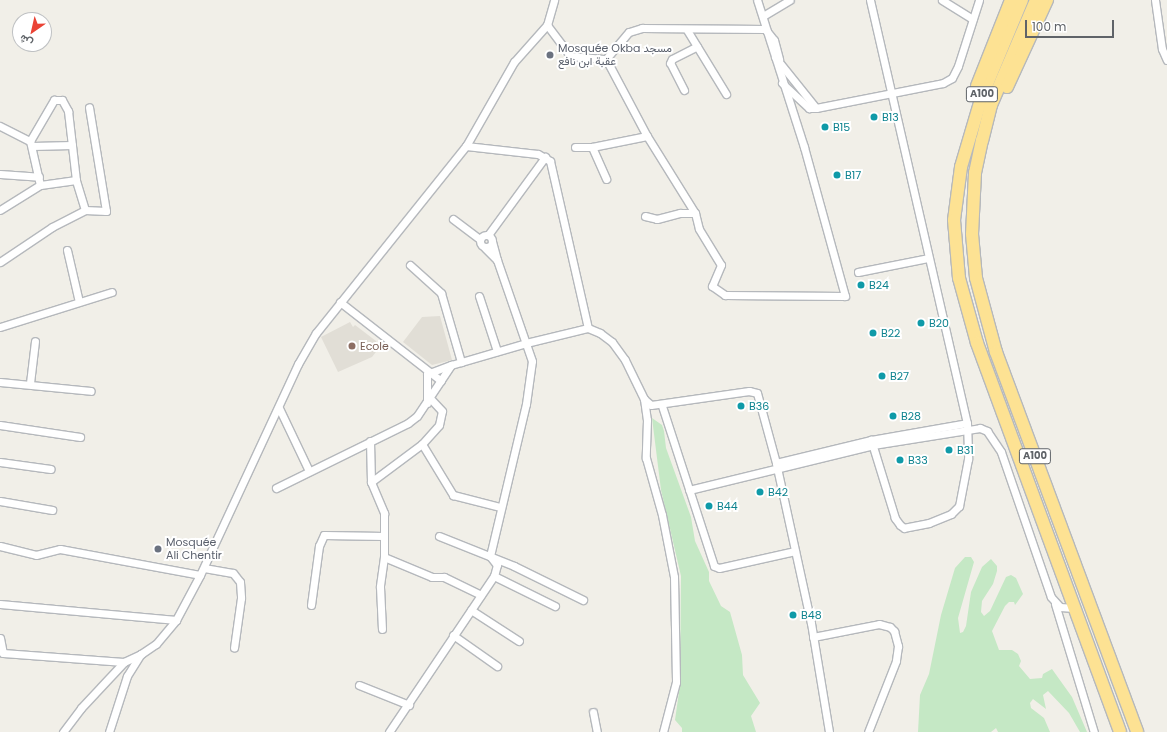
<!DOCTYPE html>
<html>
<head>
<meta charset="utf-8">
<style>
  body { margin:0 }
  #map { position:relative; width:1167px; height:732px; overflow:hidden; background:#f1efe8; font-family:Poppins,Vazirmatn,sans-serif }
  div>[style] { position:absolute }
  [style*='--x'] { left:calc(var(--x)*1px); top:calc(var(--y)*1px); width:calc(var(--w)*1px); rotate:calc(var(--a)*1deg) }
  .education>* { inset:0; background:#e1ded6 }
  .green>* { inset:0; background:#c5e8c5 }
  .roads { filter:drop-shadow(1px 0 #b5b8bc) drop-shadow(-1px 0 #b5b8bc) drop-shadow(0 1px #b5b8bc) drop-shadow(0 -1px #b5b8bc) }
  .street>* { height:7px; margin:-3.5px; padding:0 3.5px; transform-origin:3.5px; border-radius:3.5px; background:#fff }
  .street>.ring { margin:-3.5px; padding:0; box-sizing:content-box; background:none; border:7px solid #fff; border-radius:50% }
  .highway>* { height:12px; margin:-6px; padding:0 6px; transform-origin:6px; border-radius:6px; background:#fde293 }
  .dots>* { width:11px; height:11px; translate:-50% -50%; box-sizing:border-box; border:2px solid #fff; border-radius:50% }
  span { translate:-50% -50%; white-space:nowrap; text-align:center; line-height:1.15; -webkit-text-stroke:4px #fff; paint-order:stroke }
  .shield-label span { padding:1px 3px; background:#fff; border:1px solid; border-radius:3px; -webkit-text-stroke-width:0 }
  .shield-label { font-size:10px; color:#5f6368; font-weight:700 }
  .worship-label { font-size:11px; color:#5b616d }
  .left { translate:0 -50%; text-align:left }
  .culture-label { font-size:11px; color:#0d838f }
  .education-label { font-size:11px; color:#785e54 }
  .north { position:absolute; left:12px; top:12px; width:40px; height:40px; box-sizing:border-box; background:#fff; border:1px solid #bfc1c3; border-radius:50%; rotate:214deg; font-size:11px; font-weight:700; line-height:16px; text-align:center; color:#5f6368 }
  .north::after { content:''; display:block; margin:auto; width:14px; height:18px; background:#ea4335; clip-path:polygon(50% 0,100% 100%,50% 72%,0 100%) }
  .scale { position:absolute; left:1025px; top:20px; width:89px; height:18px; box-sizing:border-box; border:2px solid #5f6368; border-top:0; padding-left:5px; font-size:12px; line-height:14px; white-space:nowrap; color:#5f6368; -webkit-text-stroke:3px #fff; paint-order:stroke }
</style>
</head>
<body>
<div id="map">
  <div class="education">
    <i style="clip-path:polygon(440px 316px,452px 360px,432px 365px,403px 342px,422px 317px)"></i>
    <i style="clip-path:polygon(350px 322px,353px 327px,355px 325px,376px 341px,379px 348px,372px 357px,338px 372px,321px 337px)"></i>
  </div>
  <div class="green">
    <i style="clip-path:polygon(652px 418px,662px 425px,664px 431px,666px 448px,691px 517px,695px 541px,709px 572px,709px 581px,721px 606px,730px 612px,742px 655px,743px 675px,760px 703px,751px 716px,756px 732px,682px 732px,682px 728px,675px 720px,680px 685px,681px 576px,661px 490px)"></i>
    <i style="clip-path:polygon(965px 557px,971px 557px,974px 562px,958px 618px,960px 633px,963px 632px,966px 626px,971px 592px,982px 567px,991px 559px,997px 566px,997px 571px,993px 584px,982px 601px,981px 612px,984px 616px,990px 611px,1006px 577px,1011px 575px,1016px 578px,1023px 594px,1015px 605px,1014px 602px,1009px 602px,1005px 606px,992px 631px,999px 650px,1012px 650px,1018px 654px,1021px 661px,1019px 666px,1030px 679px,1042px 678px,1043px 674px,1052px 669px,1072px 697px,1087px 732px,1080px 732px,1069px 713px,1048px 691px,1043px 695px,1046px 709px,1033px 699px,1030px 703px,1031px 708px,1044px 718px,1050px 732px,998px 732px,996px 728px,991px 732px,918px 732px,920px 695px,929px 674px,941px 615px,955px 568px)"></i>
  </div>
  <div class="roads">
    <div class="street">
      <i style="--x:870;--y:0;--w:434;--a:77.1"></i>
      <i style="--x:967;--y:423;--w:36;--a:88"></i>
      <i style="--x:968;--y:459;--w:48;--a:100.8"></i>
      <i style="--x:959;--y:506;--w:11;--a:135"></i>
      <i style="--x:951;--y:514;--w:24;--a:158"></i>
      <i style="--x:929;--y:523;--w:25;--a:169"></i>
      <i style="--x:904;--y:528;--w:5;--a:-143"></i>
      <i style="--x:900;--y:525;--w:9;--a:-126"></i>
      <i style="--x:895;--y:518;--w:82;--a:-107.1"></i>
      <i style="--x:942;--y:0;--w:36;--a:32"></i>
      <i style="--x:1155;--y:0;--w:49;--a:81.9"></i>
      <i style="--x:1162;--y:49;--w:12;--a:66"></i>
      <i style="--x:763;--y:16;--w:31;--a:-31"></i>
      <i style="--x:547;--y:25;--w:39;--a:53"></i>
      <i style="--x:570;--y:56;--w:36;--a:5"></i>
      <i style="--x:687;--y:30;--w:75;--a:58.6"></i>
      <i style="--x:775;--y:57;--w:65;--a:51.2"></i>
      <i style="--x:606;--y:59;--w:87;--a:62"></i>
      <i style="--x:647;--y:136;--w:91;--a:58.1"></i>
      <i style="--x:695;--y:213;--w:16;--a:76"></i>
      <i style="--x:699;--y:229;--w:42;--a:58.6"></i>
      <i style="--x:721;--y:265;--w:23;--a:113"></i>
      <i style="--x:712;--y:286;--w:16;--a:35"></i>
      <i style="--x:725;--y:295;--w:120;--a:0.5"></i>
      <i style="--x:845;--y:296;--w:155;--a:-105.4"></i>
      <i style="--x:804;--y:147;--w:154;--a:-107.7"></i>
      <i style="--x:606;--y:59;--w:35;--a:-50"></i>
      <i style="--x:629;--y:32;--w:14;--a:-17"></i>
      <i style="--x:642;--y:28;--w:123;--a:0.5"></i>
      <i style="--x:765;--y:29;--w:14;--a:51"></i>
      <i style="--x:774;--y:40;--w:20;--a:75"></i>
      <i style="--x:782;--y:83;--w:37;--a:43"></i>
      <i style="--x:809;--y:108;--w:7;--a:0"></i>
      <i style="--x:816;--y:108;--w:129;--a:-11.1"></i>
      <i style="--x:943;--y:83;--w:10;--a:-29"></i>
      <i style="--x:952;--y:78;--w:13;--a:-63"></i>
      <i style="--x:958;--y:66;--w:69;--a:-72.3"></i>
      <i style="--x:684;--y:90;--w:30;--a:-117"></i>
      <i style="--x:670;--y:63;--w:4;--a:-63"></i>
      <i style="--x:672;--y:59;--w:28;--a:-27"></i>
      <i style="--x:0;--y:126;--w:34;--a:27"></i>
      <i style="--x:30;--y:141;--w:45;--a:77.2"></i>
      <i style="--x:40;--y:185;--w:47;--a:148"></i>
      <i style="--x:30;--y:141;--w:48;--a:-59.7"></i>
      <i style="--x:54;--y:100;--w:8;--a:0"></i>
      <i style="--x:62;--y:100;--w:13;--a:61"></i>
      <i style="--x:68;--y:111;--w:69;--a:83.4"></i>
      <i style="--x:32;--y:146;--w:40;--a:-1.4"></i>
      <i style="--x:466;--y:146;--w:72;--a:6.3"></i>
      <i style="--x:538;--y:154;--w:14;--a:30"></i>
      <i style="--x:550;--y:161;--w:171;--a:77.2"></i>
      <i style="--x:575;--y:147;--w:17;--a:0"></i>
      <i style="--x:592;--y:147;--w:56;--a:-11.3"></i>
      <i style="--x:592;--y:147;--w:35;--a:66"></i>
      <i style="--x:0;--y:174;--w:39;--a:4"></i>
      <i style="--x:85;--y:210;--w:21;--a:3"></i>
      <i style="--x:106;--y:211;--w:105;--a:-99.3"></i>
      <i style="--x:645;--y:216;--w:12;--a:14"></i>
      <i style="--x:657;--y:219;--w:24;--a:-15"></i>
      <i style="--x:680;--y:213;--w:15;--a:0"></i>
      <i style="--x:453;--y:219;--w:34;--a:37"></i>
      <i class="ring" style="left:480px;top:235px;width:5px;height:5px"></i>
      <i style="--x:488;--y:235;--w:97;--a:-53.8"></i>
      <i style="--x:485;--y:248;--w:17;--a:45"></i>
      <i style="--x:497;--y:260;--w:20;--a:-105"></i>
      <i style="--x:67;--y:250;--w:53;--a:77"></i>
      <i style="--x:0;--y:262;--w:63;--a:-33.9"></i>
      <i style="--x:52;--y:227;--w:37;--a:-27"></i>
      <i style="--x:85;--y:210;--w:31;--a:-107"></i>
      <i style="--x:76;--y:180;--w:36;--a:172"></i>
      <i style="--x:410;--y:265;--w:42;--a:42.1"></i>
      <i style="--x:441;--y:293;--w:72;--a:73.8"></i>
      <i style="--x:858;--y:272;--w:71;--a:-11.3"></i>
      <i style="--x:479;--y:296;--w:58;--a:71.9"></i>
      <i style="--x:340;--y:302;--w:128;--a:38"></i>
      <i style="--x:0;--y:327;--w:117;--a:-17.4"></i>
      <i style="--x:0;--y:382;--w:91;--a:5.6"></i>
      <i style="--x:30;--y:383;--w:42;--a:-83.2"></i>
      <i style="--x:644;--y:399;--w:21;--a:82"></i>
      <i style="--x:647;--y:420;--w:38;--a:92"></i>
      <i style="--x:646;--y:458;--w:59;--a:74.3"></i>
      <i style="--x:662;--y:515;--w:63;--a:79"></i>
      <i style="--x:674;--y:577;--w:105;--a:88.9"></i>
      <i style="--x:676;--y:682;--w:52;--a:104.6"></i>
      <i style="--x:427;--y:403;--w:29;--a:-90"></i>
      <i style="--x:427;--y:374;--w:26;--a:-21"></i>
      <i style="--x:662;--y:406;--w:168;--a:72"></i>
      <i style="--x:714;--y:566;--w:5;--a:22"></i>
      <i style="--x:719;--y:568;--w:78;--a:-12.6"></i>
      <i style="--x:279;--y:408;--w:70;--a:64.5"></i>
      <i style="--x:0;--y:425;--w:81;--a:8.5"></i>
      <i style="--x:370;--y:441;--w:41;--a:88.6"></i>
      <i style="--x:371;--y:482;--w:34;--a:67"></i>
      <i style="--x:384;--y:513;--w:44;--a:90"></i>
      <i style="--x:384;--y:557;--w:30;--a:98"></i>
      <i style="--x:380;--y:587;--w:42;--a:87.3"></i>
      <i style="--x:422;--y:444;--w:60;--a:58.7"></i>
      <i style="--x:453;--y:495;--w:49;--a:14.3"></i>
      <i style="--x:0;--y:462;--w:51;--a:7.8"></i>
      <i style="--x:776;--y:463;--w:98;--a:-13.6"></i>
      <i style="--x:871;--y:440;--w:97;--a:-10"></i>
      <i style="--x:371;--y:482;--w:64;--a:-36.7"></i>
      <i style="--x:422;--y:444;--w:25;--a:-48"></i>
      <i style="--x:439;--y:425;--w:14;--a:-78"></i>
      <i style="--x:442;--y:411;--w:18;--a:-133"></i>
      <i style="--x:276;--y:488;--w:147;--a:-26.2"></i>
      <i style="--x:408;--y:423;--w:11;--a:-38"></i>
      <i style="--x:417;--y:416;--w:61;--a:-56.3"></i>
      <i style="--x:451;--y:365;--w:78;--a:-16.3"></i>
      <i style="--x:526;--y:343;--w:64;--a:-13.6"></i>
      <i style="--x:588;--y:328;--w:13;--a:23"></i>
      <i style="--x:600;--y:333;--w:15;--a:37"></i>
      <i style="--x:612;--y:342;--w:22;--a:54"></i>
      <i style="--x:625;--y:360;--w:43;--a:64"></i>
      <i style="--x:644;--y:399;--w:9;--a:41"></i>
      <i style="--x:651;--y:405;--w:99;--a:-8.1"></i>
      <i style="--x:749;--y:391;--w:8;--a:14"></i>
      <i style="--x:757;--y:393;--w:73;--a:74.8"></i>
      <i style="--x:776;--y:463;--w:164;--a:77.7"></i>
      <i style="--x:811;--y:623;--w:110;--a:80.6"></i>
      <i style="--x:689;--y:490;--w:189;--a:-13.7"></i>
      <i style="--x:873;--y:445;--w:108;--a:-9"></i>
      <i style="--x:980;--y:428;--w:8;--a:23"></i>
      <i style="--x:987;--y:431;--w:25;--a:56"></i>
      <i style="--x:1001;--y:452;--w:153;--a:71"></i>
      <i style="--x:1051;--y:597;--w:13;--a:48"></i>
      <i style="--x:1060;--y:607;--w:14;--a:4"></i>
      <i style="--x:0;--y:501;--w:53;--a:9.8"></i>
      <i style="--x:439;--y:536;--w:81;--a:21.8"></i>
      <i style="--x:514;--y:566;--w:77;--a:26.2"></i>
      <i style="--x:0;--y:546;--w:37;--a:14"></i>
      <i style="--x:36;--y:555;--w:25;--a:-14"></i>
      <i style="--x:60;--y:549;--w:142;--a:10.5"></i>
      <i style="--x:384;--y:557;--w:52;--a:22.6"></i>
      <i style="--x:432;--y:577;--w:12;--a:0"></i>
      <i style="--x:444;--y:577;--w:41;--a:25.9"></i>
      <i style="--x:204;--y:568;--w:29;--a:10"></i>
      <i style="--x:233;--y:573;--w:11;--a:52"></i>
      <i style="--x:240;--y:582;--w:16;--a:86"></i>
      <i style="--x:241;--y:598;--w:50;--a:98"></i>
      <i style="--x:494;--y:576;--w:68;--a:26.2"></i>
      <i style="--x:0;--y:604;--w:177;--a:5.2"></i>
      <i style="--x:1055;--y:604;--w:134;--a:73.1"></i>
      <i style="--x:311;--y:605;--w:60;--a:-82.3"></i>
      <i style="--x:319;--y:546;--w:12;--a:-66"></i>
      <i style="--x:324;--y:535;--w:60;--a:1"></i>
      <i style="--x:471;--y:610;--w:57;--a:32.9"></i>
      <i style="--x:453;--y:635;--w:54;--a:35.2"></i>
      <i style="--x:813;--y:637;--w:67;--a:-11.1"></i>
      <i style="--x:879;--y:624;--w:11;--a:15"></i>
      <i style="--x:890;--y:627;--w:6;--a:45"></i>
      <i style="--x:894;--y:631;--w:16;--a:75"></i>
      <i style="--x:898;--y:646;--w:15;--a:98"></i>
      <i style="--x:896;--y:661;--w:76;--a:111.5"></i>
      <i style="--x:0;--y:638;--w:15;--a:79"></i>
      <i style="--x:3;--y:653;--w:121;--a:4.3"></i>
      <i style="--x:124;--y:662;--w:19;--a:-25"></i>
      <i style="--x:359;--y:685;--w:54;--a:21.8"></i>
      <i style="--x:593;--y:712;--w:20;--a:79"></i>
      <i style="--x:63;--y:732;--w:30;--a:-53"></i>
      <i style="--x:81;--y:708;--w:63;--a:-46.9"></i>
      <i style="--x:109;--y:732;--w:59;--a:-72.2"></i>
      <i style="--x:127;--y:676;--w:26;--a:-58"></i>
      <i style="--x:141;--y:654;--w:18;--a:-34"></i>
      <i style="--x:156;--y:644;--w:31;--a:-50"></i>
      <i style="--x:176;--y:620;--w:51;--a:-61.9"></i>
      <i style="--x:200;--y:575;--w:233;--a:-65.1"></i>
      <i style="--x:298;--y:364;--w:36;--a:-60"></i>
      <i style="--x:316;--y:333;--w:240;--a:-51.3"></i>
      <i style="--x:466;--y:146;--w:97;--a:-60.3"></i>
      <i style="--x:514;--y:62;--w:50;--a:-48.3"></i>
      <i style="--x:547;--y:25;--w:26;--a:-74"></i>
      <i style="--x:389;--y:732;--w:188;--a:-56.1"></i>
      <i style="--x:494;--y:576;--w:11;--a:-75"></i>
      <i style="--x:497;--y:565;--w:11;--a:-128"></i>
      <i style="--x:490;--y:556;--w:156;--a:-76.7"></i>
      <i style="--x:526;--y:404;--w:43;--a:-82.1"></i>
      <i style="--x:532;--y:361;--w:107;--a:-109.1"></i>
    </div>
    <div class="highway">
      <i style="--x:1022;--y:0;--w:104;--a:112.6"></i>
      <i style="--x:982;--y:96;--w:74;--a:106.5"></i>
      <i style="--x:961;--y:167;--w:53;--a:97.5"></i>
      <i style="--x:954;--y:220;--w:58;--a:85.1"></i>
      <i style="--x:959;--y:278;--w:67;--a:74.5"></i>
      <i style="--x:977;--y:343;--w:414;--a:69.8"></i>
      <i style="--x:1036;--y:0;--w:114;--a:113.2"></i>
      <i style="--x:991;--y:105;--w:36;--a:104"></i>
      <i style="--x:982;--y:140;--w:34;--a:102"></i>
      <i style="--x:975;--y:173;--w:61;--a:92.8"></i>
      <i style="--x:972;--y:234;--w:44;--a:84.8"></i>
      <i style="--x:976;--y:278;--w:77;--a:74.9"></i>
      <i style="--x:996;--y:352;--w:405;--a:69.6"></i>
      <i style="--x:977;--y:86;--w:92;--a:-68.4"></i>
      <i style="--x:1007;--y:87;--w:96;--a:-65.3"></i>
    </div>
  </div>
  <div class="dots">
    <i style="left:550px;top:55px;background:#6b7280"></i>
    <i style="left:874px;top:117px;background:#0f9aa8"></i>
    <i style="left:825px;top:127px;background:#0f9aa8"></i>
    <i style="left:837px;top:175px;background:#0f9aa8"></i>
    <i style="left:861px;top:285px;background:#0f9aa8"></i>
    <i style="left:921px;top:323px;background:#0f9aa8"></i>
    <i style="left:873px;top:333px;background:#0f9aa8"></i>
    <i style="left:352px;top:346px;background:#8d6e63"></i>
    <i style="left:882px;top:376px;background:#0f9aa8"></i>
    <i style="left:741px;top:406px;background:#0f9aa8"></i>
    <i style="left:893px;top:416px;background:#0f9aa8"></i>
    <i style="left:949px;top:450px;background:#0f9aa8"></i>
    <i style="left:900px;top:460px;background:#0f9aa8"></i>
    <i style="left:760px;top:492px;background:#0f9aa8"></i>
    <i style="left:709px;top:506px;background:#0f9aa8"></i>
    <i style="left:158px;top:549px;background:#6b7280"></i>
    <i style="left:793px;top:615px;background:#0f9aa8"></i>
  </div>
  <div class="shield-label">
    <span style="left:982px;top:94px">A100</span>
    <span style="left:1035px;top:456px">A100</span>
  </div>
  <div class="worship-label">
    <span class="left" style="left:558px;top:55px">Mosquée Okba مسجد<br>عقبة ابن نافع</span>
    <span class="left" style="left:166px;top:549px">Mosquée<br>Ali Chentir</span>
  </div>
  <div class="culture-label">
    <span class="left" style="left:882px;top:117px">B13</span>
    <span class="left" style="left:833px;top:127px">B15</span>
    <span class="left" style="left:845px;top:175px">B17</span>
    <span class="left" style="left:869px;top:285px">B24</span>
    <span class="left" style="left:929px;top:323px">B20</span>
    <span class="left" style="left:881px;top:333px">B22</span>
    <span class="left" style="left:890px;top:376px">B27</span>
    <span class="left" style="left:749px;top:406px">B36</span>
    <span class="left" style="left:901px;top:416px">B28</span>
    <span class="left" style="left:957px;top:450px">B31</span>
    <span class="left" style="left:908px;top:460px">B33</span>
    <span class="left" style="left:768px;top:492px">B42</span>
    <span class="left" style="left:717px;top:506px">B44</span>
    <span class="left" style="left:801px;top:615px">B48</span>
  </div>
  <div class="education-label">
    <span class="left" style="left:360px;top:346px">Ecole</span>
  </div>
  <div class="north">ش</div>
  <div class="scale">100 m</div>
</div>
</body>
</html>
